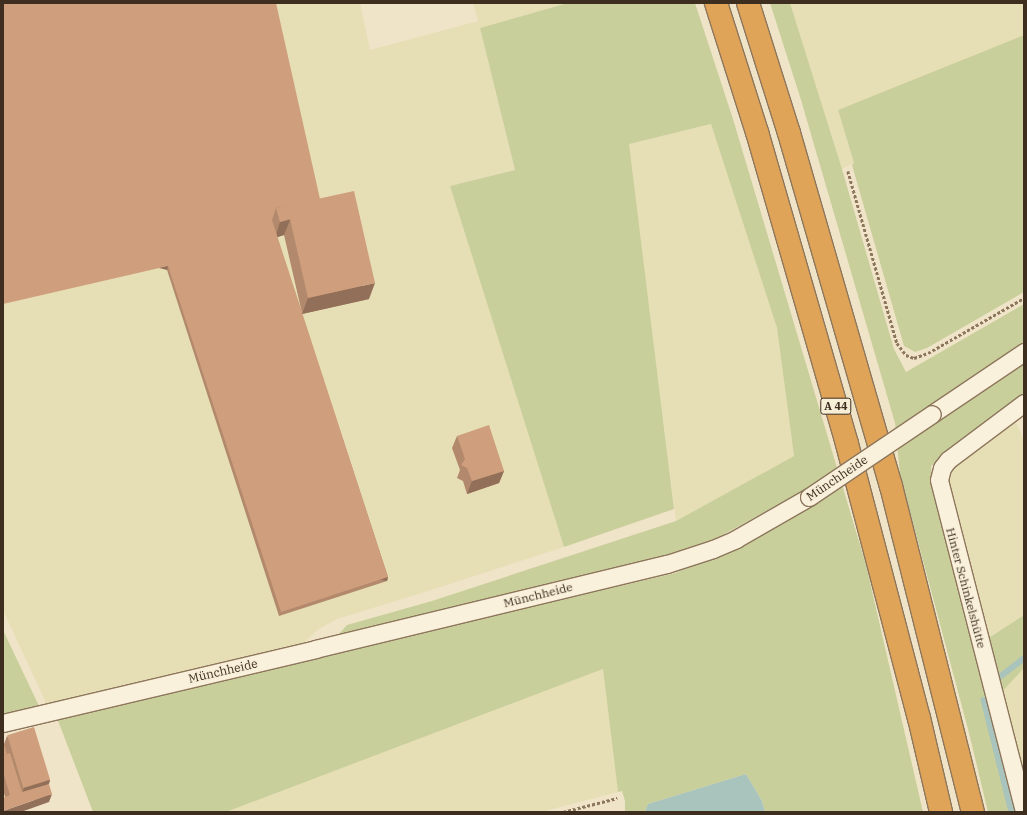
<!DOCTYPE html>
<html>
<head>
<meta charset="utf-8">
<style>
  body { margin:0 }
  #map { position:relative; width:1027px; height:815px; overflow:hidden; background:#f0e4c8; font-family:"IBM Plex Serif",serif }
  div>[style] { position:absolute }
  [style*='--x'] { left:calc(var(--x)*1px); top:calc(var(--y)*1px); width:calc(var(--w)*1px); rotate:calc(var(--a)*1deg) }
  .farmland>* { inset:0; background:#e6deb5 }
  .green>* { inset:0; background:#c9cf9b }
  .water>* { inset:0; background:#a9c4bc }
  .stream>* { height:5.5px; margin:-2.75px; padding:0 2.75px; transform-origin:2.75px; border-radius:2.75px; background:#a9c4bc }
  .path>* { height:2.5px; margin-top:-1.25px; transform-origin:0; background:repeating-linear-gradient(90deg,#8d765c 0 3px,transparent 0 5px) }
  .roads { filter:drop-shadow(1px 0 #8d765c) drop-shadow(-1px 0 #8d765c) drop-shadow(0 1px #8d765c) drop-shadow(0 -1px #8d765c) }
  .minor>* { height:17px; margin:-8.5px; padding:0 8.5px; transform-origin:8.5px; border-radius:8.5px; background:#faf1dc }
  .motorway>* { height:22px; margin:-11px; padding:0 11px; transform-origin:11px; border-radius:11px; background:#e0a458 }
  .bridges { filter:drop-shadow(1px 0 #8d765c) drop-shadow(-1px 0 #8d765c) drop-shadow(0 1px #8d765c) drop-shadow(0 -1px #8d765c) }
  .minor-bridge>* { height:17px; margin:-8.5px; padding:0 8.5px; transform-origin:8.5px; border-radius:8.5px; background:#faf1dc }
  .wall>* { inset:0; background:#b2896c }
  .shaded-wall>* { inset:0; background:#916f58; transform-origin:0 0 }
  .building>* { inset:0; background:#cf9f7d; transform-origin:0 0 }
  span { translate:-50% -50%; white-space:nowrap; text-align:center; line-height:1.15; -webkit-text-stroke:3px #f7eed8; paint-order:stroke }
  .shield-label span { padding:1px 3px; background:#f7eed8; border:1px solid; border-radius:3px; -webkit-text-stroke-width:0 }
  .shield-label { font-size:11px; color:#3d2e20; font-weight:700 }
  .street-label { font-size:12px; color:#3d2e20 }
  .frame { position:absolute; inset:0; border:4px solid #3d2e20; pointer-events:none }
</style>
</head>
<body>
<div id="map">
  <div class="farmland">
    <i style="clip-path:polygon(3px 3px,360px 3px,370px 50px,478px 21px,473px 3px,568px 3px,480px 28px,515px 170px,450px 186px,564px 547px,428px 591px,337px 619px,317px 630px,303px 644px,47px 705px,3px 610px)"></i>
    <i style="clip-path:polygon(790px 3px,1024px 3px,1024px 35px,838px 110px,854px 163px,842px 169px)"></i>
    <i style="clip-path:polygon(711px 124px,777px 328px,794px 456px,676px 521px,628px 144px)"></i>
    <i style="clip-path:polygon(1014px 418px,1024px 440px,1024px 615px,984px 641px,943px 479px,948px 467px)"></i>
    <i style="clip-path:polygon(1024px 668px,1024px 785px,999px 695px)"></i>
    <i style="clip-path:polygon(603px 669px,618px 792px,541px 812px,226px 812px)"></i>
  </div>
  <div class="green">
    <i style="clip-path:polygon(568px 3px,695px 3px,733px 119px,866px 565px,923px 812px,765px 812px,762px 801px,746px 774px,648px 804px,645px 812px,625px 812px,625px 801px,622px 791px,618px 792px,603px 669px,226px 812px,93px 812px,57px 718px,675px 573px,737px 547px,803px 491px,719px 537px,666px 559px,336px 637px,347px 625px,432px 601px,676px 521px,794px 456px,777px 328px,711px 124px,629px 144px,674px 509px,564px 547px,450px 186px,515px 170px,480px 28px)"></i>
    <i style="clip-path:polygon(770px 3px,790px 3px,842px 169px,894px 349px,906px 372px,1024px 304px,1024px 343px,926px 409px,931px 426px,1024px 362px,1024px 397px,931px 466px,932px 477px,1020px 812px,988px 812px,969px 733px,900px 474px,895px 423px,801px 100px)"></i>
    <i style="clip-path:polygon(1024px 35px,1024px 292px,927px 348px,915px 352px,904px 346px,852px 165px,854px 163px,838px 110px)"></i>
    <i style="clip-path:polygon(1024px 615px,1024px 668px,999px 695px,984px 641px)"></i>
    <i style="clip-path:polygon(3px 630px,39px 706px,3px 715px)"></i>
  </div>
  <div class="water">
    <i style="clip-path:polygon(746px 774px,762px 801px,765px 812px,645px 812px,648px 804px)"></i>
  </div>
  <div class="stream">
    <i style="--x:1000;--y:677;--w:31;--a:-38"></i>
    <i style="--x:984;--y:700;--w:115;--a:76"></i>
  </div>
  <div class="path">
    <i style="--x:848;--y:171;--w:179;--a:74.1"></i>
    <i style="--x:897;--y:343;--w:15;--a:53"></i>
    <i style="--x:906;--y:355;--w:9;--a:21"></i>
    <i style="--x:914;--y:358;--w:15;--a:-20"></i>
    <i style="--x:928;--y:353;--w:111;--a:-29.8"></i>
    <i style="--x:563;--y:812;--w:56;--a:-14.5"></i>
  </div>
  <div class="roads">
    <div class="minor">
      <i style="--x:1024;--y:403;--w:95;--a:143.1"></i>
      <i style="--x:948;--y:460;--w:10;--a:127"></i>
      <i style="--x:942;--y:468;--w:12;--a:104"></i>
      <i style="--x:939;--y:480;--w:341;--a:75.6"></i>
      <i style="--x:932;--y:414;--w:111;--a:-34"></i>
      <i style="--x:3;--y:723;--w:321;--a:-13.3"></i>
      <i style="--x:315;--y:649;--w:362;--a:-13.6"></i>
      <i style="--x:667;--y:564;--w:48;--a:-18.1"></i>
      <i style="--x:713;--y:549;--w:25;--a:-23"></i>
      <i style="--x:736;--y:539;--w:84;--a:-29.9"></i>
    </div>
    <div class="motorway">
      <i style="--x:716;--y:3;--w:135;--a:72.4"></i>
      <i style="--x:757;--y:132;--w:325;--a:73.9"></i>
      <i style="--x:847;--y:444;--w:283;--a:75.3"></i>
      <i style="--x:919;--y:718;--w:97;--a:76.8"></i>
      <i style="--x:748;--y:3;--w:136;--a:72.5"></i>
      <i style="--x:789;--y:133;--w:367;--a:73.9"></i>
      <i style="--x:891;--y:486;--w:336;--a:75.9"></i>
    </div>
  </div>
  <div class="bridges">
    <div class="minor-bridge">
      <i style="--x:809;--y:497;--w:148;--a:-34"></i>
    </div>
  </div>
  <div class="wall">
    <i style="clip-path:polygon(evenodd,3px 3px,320px 199px,369px 299px,302px 314px,388px 577px,387px 581px,279px 616px,167px 270px,3px 3px,284px 235px,302px 313px,277px 237px,284px 235px)"></i>
    <i style="clip-path:polygon(457px 436px,504px 471px,499px 483px,467px 494px,463px 481px,457px 478px,460px 470px,452px 448px)"></i>
    <i style="clip-path:polygon(7px 736px,50px 780px,49px 784px,49px 802px,5px 797px,3px 790px,3px 744px,4px 744px)"></i>
  </div>
  <div class="shaded-wall">
    <i style="clip-path:polygon(321px 213px,290px 220px,284px 235px,275px 238px,280px 222px)"></i>
    <i style="left:168px;top:266px;width:4px;height:169px;rotate:104deg"></i>
    <i style="clip-path:polygon(375px 283px,369px 299px,302px 314px,308px 298px)"></i>
    <i style="clip-path:polygon(504px 471px,499px 483px,467px 494px,472px 481px)"></i>
    <i style="left:388px;top:577px;width:4px;height:113px;rotate:104deg"></i>
    <i style="clip-path:polygon(50px 780px,46px 792px,19px 801px,24px 788px)"></i>
    <i style="clip-path:polygon(52px 794px,49px 802px,21px 812px,3px 812px,3px 811px)"></i>
  </div>
  <div class="building">
    <i style="clip-path:polygon(3px 3px,276px 3px,320px 199px,276px 208px,272px 220px,388px 577px,281px 612px,168px 266px,3px 304px)"></i>
    <i style="clip-path:polygon(354px 191px,375px 283px,308px 298px,290px 219px,280px 222px,276px 208px)"></i>
    <i style="clip-path:polygon(489px 425px,504px 471px,472px 481px,467px 468px,461px 465px,465px 459px,457px 436px)"></i>
    <i style="left:34px;top:727px;width:55px;height:28px;rotate:73deg"></i>
    <i style="clip-path:polygon(3px 744px,4px 744px,7px 754px,3px 755px)"></i>
    <i style="clip-path:polygon(10px 753px,22px 792px,49px 784px,52px 794px,3px 811px,3px 798px,10px 795px,3px 772px,3px 755px)"></i>
  </div>
  <div class="shield-label">
    <span style="left:836px;top:406px">A 44</span>
  </div>
  <div class="street-label">
    <span style="left:837px;top:478px;rotate:-34deg">Münchheide</span>
    <span style="left:966px;top:588px;rotate:75deg">Hinter Schinkelshütte</span>
    <span style="left:538px;top:595px;rotate:-14deg">Münchheide</span>
    <span style="left:223px;top:671px;rotate:-13deg">Münchheide</span>
  </div>
  <div class="frame"></div>
</div>
</body>
</html>
